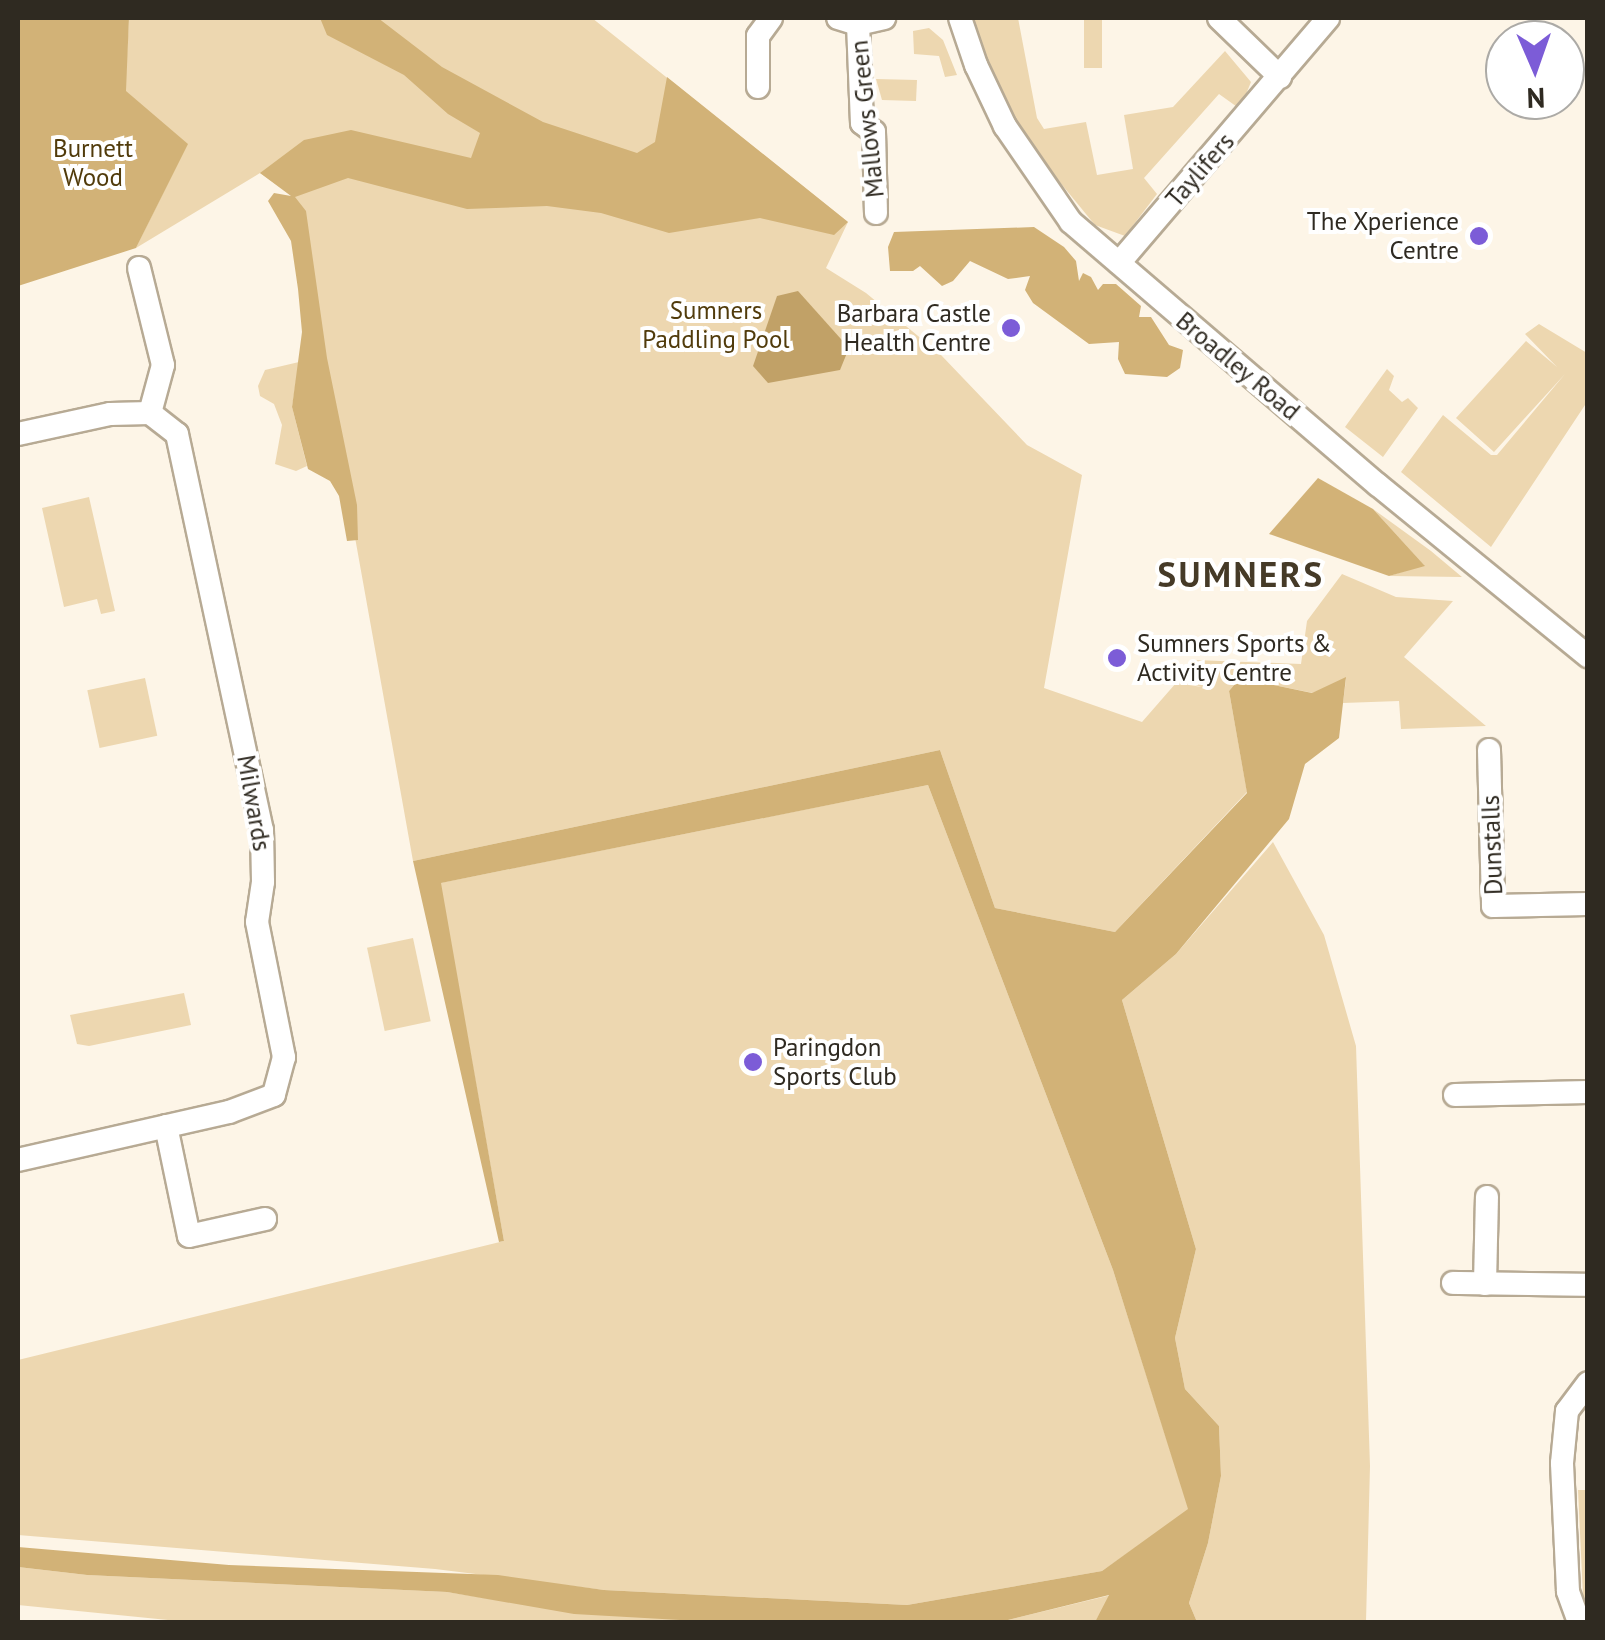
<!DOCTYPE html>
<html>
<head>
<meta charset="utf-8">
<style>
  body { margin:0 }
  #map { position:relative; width:1605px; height:1640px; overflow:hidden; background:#fdf5e7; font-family:"PT Sans",sans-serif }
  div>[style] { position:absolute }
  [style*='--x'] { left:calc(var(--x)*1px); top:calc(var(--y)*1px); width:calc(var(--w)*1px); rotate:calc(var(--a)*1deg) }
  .green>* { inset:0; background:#edd7b0; transform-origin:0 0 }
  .forest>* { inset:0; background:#d2b277 }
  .water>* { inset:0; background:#c1a167 }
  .roads { filter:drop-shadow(2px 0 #b7aa94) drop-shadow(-2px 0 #b7aa94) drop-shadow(0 2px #b7aa94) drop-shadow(0 -2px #b7aa94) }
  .minor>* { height:22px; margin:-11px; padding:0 11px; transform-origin:11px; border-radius:11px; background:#fff }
  .dots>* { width:28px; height:28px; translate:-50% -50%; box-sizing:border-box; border:5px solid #fff; border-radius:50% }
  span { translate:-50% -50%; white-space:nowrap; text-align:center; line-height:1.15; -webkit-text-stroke:8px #fff; paint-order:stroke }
  .street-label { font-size:25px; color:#2f2a21 }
  .park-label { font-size:25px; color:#513b0b }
  .poi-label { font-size:25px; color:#2f2a21 }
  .right { translate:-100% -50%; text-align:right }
  .left { translate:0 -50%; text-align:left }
  .district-label { font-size:35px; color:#453a27; font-weight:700; letter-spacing:2.5px }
  .frame { position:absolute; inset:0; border:20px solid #2f2a21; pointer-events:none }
  .north { position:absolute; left:1485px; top:20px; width:100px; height:100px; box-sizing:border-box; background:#fff; border:2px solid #acaaa6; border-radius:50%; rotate:178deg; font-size:28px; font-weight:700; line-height:40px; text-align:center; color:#2f2a21 }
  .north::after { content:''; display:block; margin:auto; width:35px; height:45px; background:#7c5cd7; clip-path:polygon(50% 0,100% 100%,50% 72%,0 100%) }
</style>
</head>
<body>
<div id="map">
  <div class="green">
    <i style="clip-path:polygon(129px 18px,592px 18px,848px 222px,826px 268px,866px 293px,941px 355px,1027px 445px,1082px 475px,1044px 688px,1142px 722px,1176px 683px,1202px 687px,1189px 683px,1195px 660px,1301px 664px,1307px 621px,1342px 574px,1396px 597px,1453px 601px,1404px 657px,1486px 726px,1401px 729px,1399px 701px,1343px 703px,1346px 679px,1313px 693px,1240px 678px,1229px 691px,1247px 792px,1115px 932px,995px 908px,940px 750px,413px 861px,294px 197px,260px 173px,136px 248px,187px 144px,125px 91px)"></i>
    <i style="clip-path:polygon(971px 18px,1018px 18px,1037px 118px,1044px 129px,1086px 122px,1097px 175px,1133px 169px,1124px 115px,1173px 107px,1225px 51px,1251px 82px,1240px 109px,1219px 94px,1144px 178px,1157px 194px,1125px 236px,1095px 225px,1021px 135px,984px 60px)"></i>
    <i style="left:1084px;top:18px;width:18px;height:50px"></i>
    <i style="clip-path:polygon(929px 28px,943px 40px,957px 75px,945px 77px,939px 56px,914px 54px,913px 31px)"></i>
    <i style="clip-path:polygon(876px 79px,917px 80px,916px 101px,882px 100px)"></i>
    <i style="clip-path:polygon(1539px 324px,1587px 353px,1587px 402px,1491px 547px,1401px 472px,1443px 415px,1491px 455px,1497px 455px,1565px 374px,1494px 452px,1456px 418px,1526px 341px,1557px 367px,1525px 334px)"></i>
    <i style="clip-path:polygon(299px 362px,292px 407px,307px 466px,296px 471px,275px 464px,282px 425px,274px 404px,260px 396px,258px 386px,265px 370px)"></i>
    <i style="clip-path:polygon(1387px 369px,1394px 376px,1389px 390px,1402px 402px,1408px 398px,1418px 408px,1383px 457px,1345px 427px)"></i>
    <i style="clip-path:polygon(89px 497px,115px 611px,101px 614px,97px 599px,64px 607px,42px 508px)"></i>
    <i style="clip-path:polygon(1373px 509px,1431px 551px,1462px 577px,1389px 576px,1424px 565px)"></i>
    <i style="left:145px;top:678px;width:59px;height:59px;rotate:78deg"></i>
    <i style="clip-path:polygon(928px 785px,1113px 1270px,1189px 1510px,1102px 1571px,907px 1605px,604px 1590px,435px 1569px,18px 1535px,18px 1360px,504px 1241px,440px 883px)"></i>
    <i style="clip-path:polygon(1273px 842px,1324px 935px,1356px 1046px,1370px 1466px,1366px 1622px,1197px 1622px,1189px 1603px,1208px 1543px,1221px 1476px,1219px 1426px,1185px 1389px,1175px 1338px,1196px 1249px,1122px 1000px,1176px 954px)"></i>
    <i style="left:413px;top:938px;width:85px;height:47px;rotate:78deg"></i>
    <i style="clip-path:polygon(184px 993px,191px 1025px,89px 1046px,77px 1044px,70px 1015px)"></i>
    <i style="clip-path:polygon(1578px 1490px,1587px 1490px,1587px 1607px,1583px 1596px)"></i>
    <i style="clip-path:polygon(18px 1567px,87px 1575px,447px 1592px,572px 1612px,727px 1622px,188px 1622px,18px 1605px)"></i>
    <i style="clip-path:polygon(1111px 1595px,1095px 1622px,1000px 1622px)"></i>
  </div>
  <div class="forest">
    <i style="clip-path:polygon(18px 18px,129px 18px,126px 91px,188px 144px,136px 248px,18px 286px)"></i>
    <i style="clip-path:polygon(320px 18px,378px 18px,442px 67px,543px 122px,637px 153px,655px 142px,667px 77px,848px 222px,834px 235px,760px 218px,669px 233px,601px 213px,547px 206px,467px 209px,348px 178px,295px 197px,306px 211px,327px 358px,357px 505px,358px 540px,347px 541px,339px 496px,330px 481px,308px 469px,292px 407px,302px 332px,298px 289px,291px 241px,268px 201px,274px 193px,291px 196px,260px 173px,304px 140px,351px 130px,471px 158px,480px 133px,448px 114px,404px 75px,327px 35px)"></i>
    <i style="clip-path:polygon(1034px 227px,1064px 247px,1076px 261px,1079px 281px,1083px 273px,1091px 277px,1098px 290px,1103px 284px,1116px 284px,1141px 306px,1139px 317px,1151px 317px,1169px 345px,1183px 350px,1180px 368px,1167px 377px,1125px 374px,1118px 359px,1119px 342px,1089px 344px,1033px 303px,1025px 290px,1030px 276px,1008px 279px,970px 261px,953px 281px,942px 286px,920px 266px,913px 271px,890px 271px,888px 247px,894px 232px)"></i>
    <i style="clip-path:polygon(1318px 478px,1373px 509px,1425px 566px,1389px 576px,1269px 534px)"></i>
    <i style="clip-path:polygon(1346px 677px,1339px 738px,1305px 764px,1289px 819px,1176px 954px,1122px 1000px,1196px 1249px,1175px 1338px,1185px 1389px,1219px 1426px,1221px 1476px,1208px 1543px,1189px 1603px,1197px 1622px,1095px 1622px,1109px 1595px,1000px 1622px,715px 1622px,574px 1614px,447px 1592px,87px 1575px,18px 1567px,18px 1547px,229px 1565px,498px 1575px,604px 1590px,907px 1605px,1102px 1571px,1188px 1509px,1113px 1270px,928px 785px,441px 883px,504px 1241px,499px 1242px,413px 861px,940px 750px,995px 908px,1115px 932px,1247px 793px,1229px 691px,1240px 678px,1312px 693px)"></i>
  </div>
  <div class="water">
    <i style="clip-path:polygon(798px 291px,849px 348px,840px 370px,768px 383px,753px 366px,777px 296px)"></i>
  </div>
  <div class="roads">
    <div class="minor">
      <i style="--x:838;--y:18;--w:21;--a:17"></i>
      <i style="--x:858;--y:24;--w:27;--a:-13"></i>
      <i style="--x:960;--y:18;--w:50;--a:71.2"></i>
      <i style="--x:976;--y:65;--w:68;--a:64.6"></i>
      <i style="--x:1005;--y:126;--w:116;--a:55.5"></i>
      <i style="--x:1071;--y:222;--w:404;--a:40.6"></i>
      <i style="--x:1378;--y:485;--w:271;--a:39.2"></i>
      <i style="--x:1219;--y:18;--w:85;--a:44"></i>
      <i style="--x:858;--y:24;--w:99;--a:87.7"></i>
      <i style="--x:862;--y:123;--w:15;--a:37"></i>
      <i style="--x:874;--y:132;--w:81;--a:88.6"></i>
      <i style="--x:758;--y:87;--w:51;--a:-90"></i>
      <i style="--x:758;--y:36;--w:22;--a:-54"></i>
      <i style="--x:1119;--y:263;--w:322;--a:-49.5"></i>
      <i style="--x:139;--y:268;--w:100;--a:76.1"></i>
      <i style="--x:163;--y:365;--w:50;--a:105.2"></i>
      <i style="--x:18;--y:434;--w:94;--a:-12.3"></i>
      <i style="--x:110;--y:414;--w:40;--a:-1.4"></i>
      <i style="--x:150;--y:413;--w:34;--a:38"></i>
      <i style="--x:177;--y:434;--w:405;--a:77.9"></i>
      <i style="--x:262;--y:830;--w:52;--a:88.9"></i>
      <i style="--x:263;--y:882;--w:40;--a:98.5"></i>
      <i style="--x:257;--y:922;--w:138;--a:78.7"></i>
      <i style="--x:284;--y:1057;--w:39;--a:105"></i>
      <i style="--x:274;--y:1095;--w:48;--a:159.3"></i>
      <i style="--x:229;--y:1112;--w:216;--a:167.2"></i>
      <i style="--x:1489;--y:750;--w:156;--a:88.5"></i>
      <i style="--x:1493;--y:906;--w:95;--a:-1.2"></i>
      <i style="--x:1455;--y:1095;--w:133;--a:-1.3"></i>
      <i style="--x:166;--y:1126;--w:112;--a:78.2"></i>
      <i style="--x:189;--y:1236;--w:78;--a:-12.6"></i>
      <i style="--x:1453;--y:1283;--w:135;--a:0.8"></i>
      <i style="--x:1485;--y:1284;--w:87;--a:-88.7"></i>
      <i style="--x:1579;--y:1622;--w:33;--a:-110"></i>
      <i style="--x:1568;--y:1591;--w:128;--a:-92.7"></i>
      <i style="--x:1562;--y:1463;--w:52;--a:-84.5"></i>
      <i style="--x:1567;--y:1411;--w:35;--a:-53"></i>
    </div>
  </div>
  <div class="dots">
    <i style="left:1479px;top:236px;background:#7c5cd7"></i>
    <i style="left:1011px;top:328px;background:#7c5cd7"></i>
    <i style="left:1117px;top:658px;background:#7c5cd7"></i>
    <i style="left:753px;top:1062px;background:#7c5cd7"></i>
  </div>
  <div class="street-label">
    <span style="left:867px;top:119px;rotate:-96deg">Mallows Green</span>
    <span style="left:1200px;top:170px;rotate:-49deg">Taylifers</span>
    <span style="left:1238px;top:366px;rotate:40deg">Broadley Road</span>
    <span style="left:254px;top:803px;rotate:80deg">Milwards</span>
    <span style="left:1492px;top:845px;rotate:-92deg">Dunstalls</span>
  </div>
  <div class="park-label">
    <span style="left:93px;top:163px">Burnett<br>Wood</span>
    <span style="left:716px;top:325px">Sumners<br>Paddling Pool</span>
  </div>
  <div class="poi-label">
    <span class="right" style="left:1459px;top:236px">The Xperience<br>Centre</span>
    <span class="right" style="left:991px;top:328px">Barbara Castle<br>Health Centre</span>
    <span class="left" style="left:1137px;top:658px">Sumners Sports &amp;<br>Activity Centre</span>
    <span class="left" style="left:773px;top:1062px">Paringdon<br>Sports Club</span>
  </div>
  <div class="district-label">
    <span style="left:1241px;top:574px">SUMNERS</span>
  </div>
  <div class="frame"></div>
  <div class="north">N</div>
</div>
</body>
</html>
